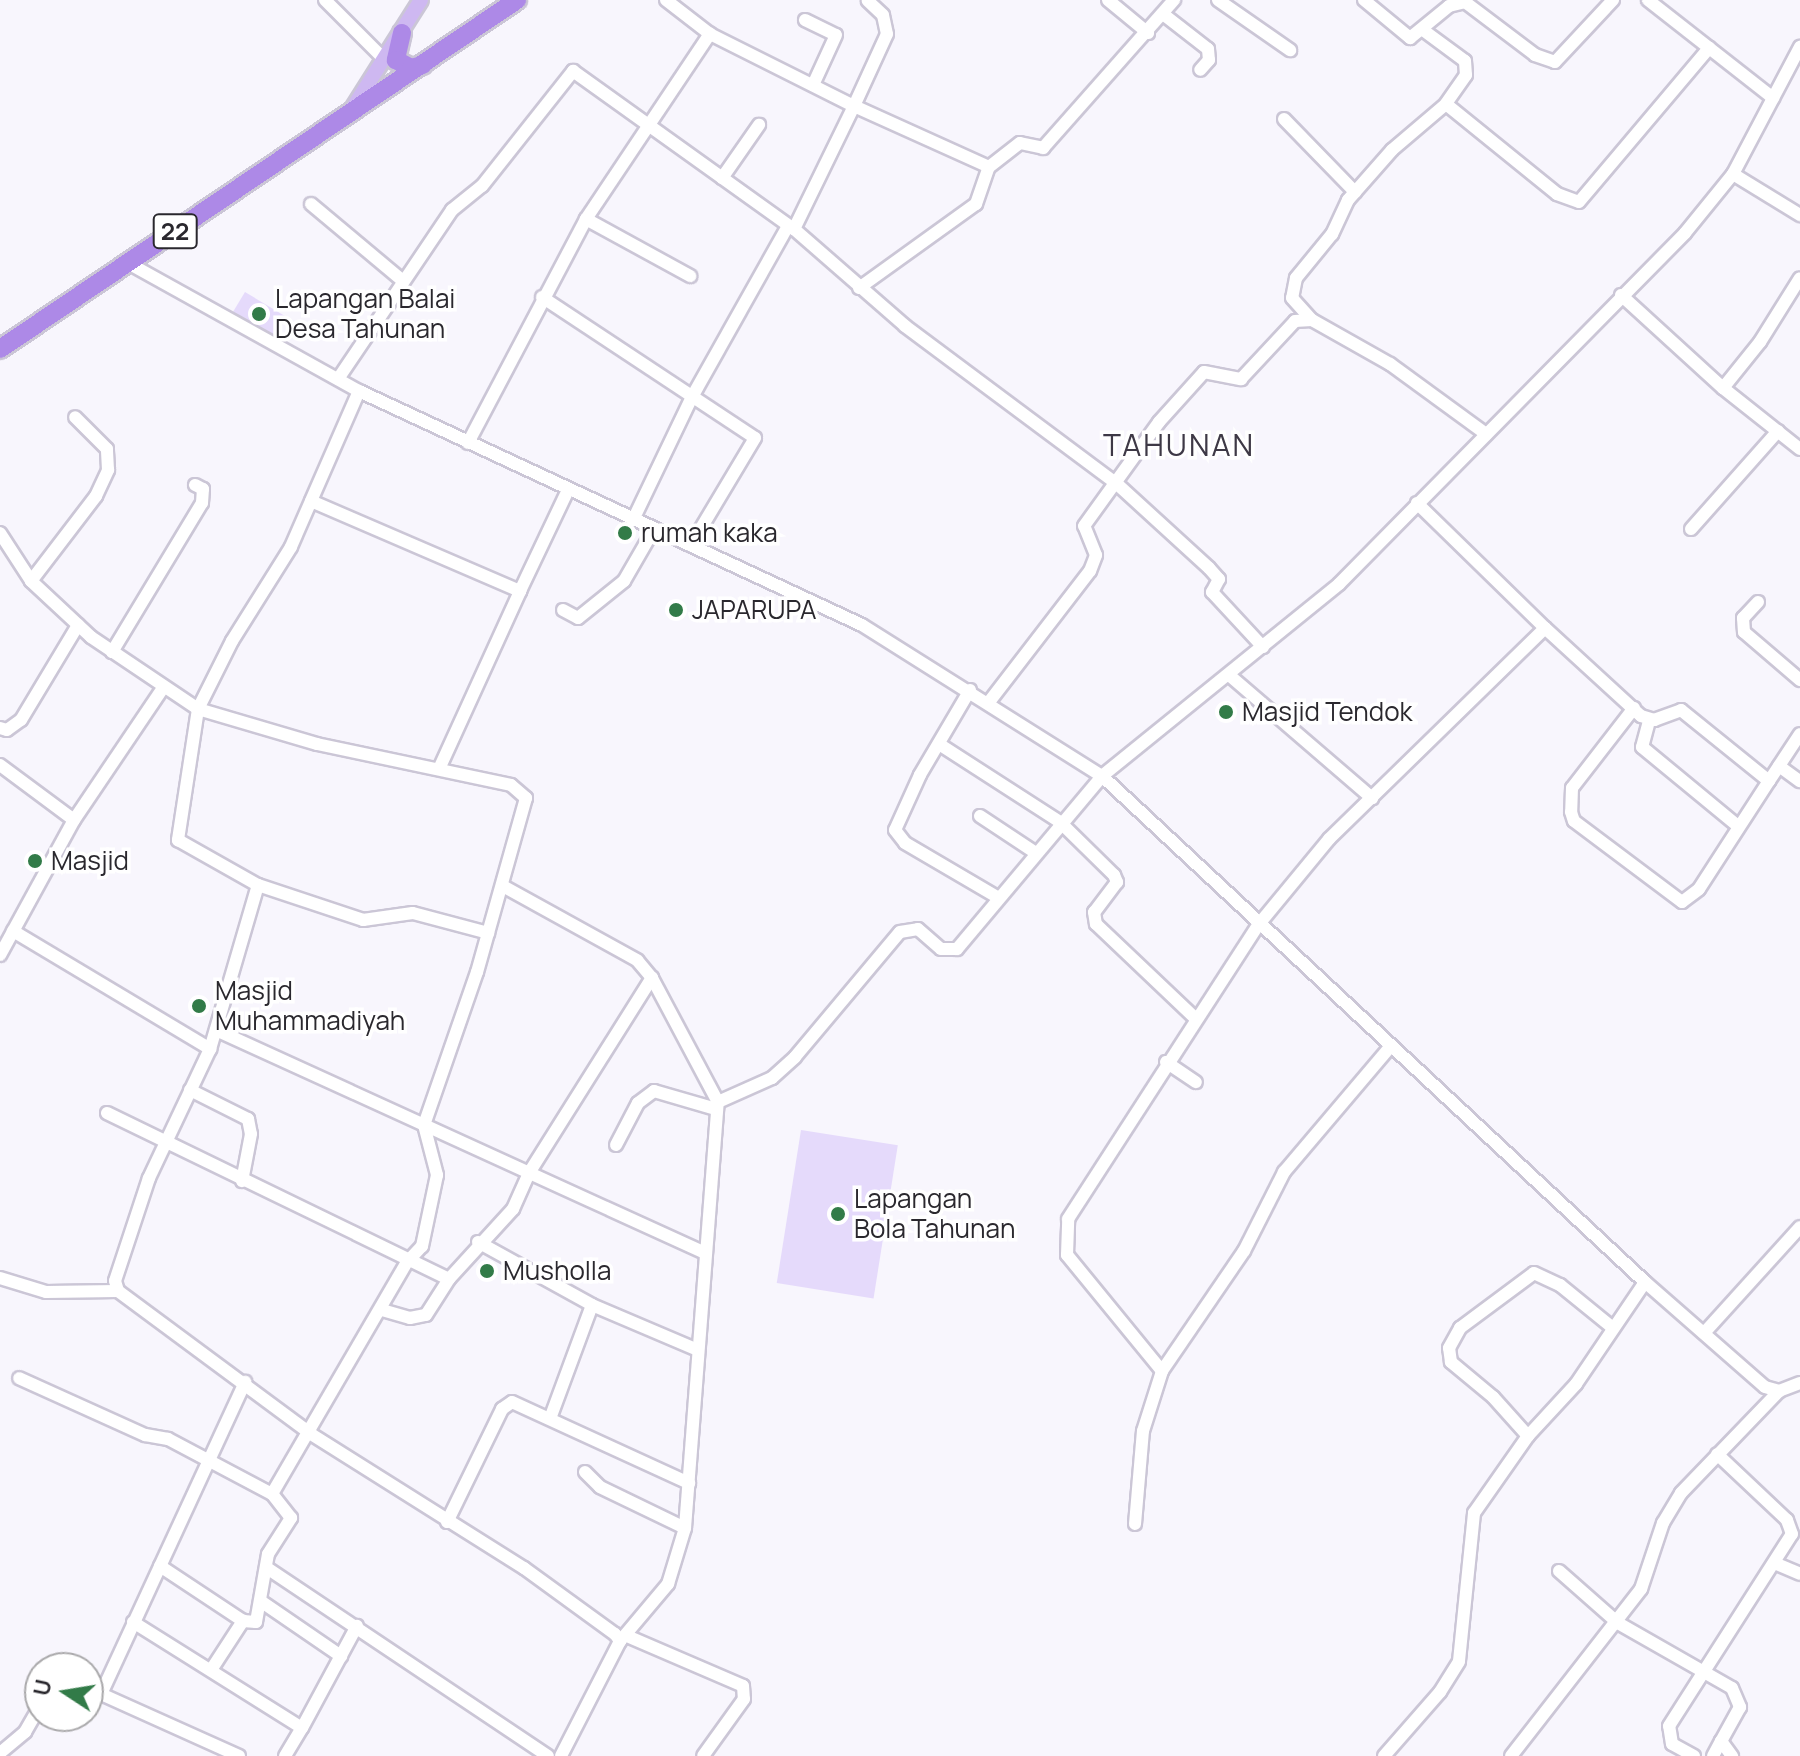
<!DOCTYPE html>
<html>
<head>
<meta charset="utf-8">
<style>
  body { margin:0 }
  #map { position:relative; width:1800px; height:1756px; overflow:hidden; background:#f8f6fd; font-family:Manrope,sans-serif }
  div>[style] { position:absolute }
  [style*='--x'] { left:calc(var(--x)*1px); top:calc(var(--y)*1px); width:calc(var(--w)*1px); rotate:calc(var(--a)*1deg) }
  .green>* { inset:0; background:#e5dafb; transform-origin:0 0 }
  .roads { filter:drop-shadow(2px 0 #cbc6d6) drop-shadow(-2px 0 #cbc6d6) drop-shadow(0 2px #cbc6d6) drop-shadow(0 -2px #cbc6d6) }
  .minor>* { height:12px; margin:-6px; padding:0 6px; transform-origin:6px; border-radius:6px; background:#fff }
  .major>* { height:14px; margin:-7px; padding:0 7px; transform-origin:7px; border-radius:7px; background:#ceb8f1 }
  .highway>* { height:18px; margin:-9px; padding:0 9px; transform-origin:9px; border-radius:9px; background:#ad89e7 }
  .dots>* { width:22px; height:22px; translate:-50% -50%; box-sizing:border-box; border:4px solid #fff; border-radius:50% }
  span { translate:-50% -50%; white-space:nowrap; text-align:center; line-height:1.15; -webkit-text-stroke:7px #fff; paint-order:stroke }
  .shield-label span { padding:2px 6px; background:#fff; border:2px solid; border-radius:6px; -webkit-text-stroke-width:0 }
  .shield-label { font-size:24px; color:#2a282e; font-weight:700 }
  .poi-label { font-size:26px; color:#2a282e }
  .left { translate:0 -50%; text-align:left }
  .quarter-label { font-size:30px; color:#3e3946; letter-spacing:2px }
  .north { position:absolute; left:24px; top:1652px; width:80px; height:80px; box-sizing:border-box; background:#fff; border:2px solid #aaa9ab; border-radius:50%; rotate:282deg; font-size:22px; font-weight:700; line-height:32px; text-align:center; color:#2a282e }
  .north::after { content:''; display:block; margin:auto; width:28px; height:36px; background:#327b48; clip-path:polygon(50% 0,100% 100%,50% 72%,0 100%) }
</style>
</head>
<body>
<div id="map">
  <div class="green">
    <i style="left:245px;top:292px;width:49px;height:24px;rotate:31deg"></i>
    <i style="left:801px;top:1130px;width:98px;height:155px;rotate:9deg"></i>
  </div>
  <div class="roads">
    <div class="minor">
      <i style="--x:325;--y:0;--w:82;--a:45"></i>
      <i style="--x:666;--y:0;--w:56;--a:37.7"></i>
      <i style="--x:710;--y:34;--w:161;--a:26.6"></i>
      <i style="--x:854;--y:106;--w:79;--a:-65.4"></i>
      <i style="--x:887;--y:34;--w:19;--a:-102"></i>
      <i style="--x:883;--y:15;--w:21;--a:-137"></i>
      <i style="--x:1108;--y:0;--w:52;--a:39.5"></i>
      <i style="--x:1218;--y:0;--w:88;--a:34.8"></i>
      <i style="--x:1364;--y:0;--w:60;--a:39.6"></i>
      <i style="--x:1410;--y:38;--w:50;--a:-39.4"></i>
      <i style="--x:1449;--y:6;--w:16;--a:-14"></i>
      <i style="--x:1465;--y:2;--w:88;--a:37.1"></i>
      <i style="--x:1535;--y:55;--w:21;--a:19"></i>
      <i style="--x:1555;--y:62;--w:85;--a:-46.9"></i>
      <i style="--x:1648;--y:0;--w:159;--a:38.1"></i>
      <i style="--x:1163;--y:14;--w:57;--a:37.9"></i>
      <i style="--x:1208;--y:49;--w:11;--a:85"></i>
      <i style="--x:1209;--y:60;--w:13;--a:132"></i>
      <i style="--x:805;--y:20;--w:34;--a:26"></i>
      <i style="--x:836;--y:35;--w:55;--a:114.7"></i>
      <i style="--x:1423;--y:30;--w:52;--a:36.4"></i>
      <i style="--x:1465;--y:61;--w:14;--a:86"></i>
      <i style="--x:1466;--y:75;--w:35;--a:125"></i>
      <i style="--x:1446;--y:104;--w:71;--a:139.6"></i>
      <i style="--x:1392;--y:150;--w:67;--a:131.3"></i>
      <i style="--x:1348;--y:200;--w:38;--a:115"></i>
      <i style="--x:1332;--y:234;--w:57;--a:129.3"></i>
      <i style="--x:1296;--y:278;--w:20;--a:101"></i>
      <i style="--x:1292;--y:298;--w:30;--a:48"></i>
      <i style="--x:1312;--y:320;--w:90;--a:29.4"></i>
      <i style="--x:1390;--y:364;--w:119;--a:36.1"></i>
      <i style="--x:1446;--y:104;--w:143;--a:39"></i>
      <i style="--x:1557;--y:194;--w:23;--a:20"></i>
      <i style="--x:1579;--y:202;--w:202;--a:-49.8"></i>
      <i style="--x:1284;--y:119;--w:102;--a:45.8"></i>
      <i style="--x:1733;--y:174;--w:79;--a:31.5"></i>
      <i style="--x:722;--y:178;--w:65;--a:-55.1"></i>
      <i style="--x:311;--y:204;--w:120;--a:39.9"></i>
      <i style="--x:586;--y:219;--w:119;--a:28.7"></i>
      <i style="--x:794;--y:229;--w:137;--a:-64"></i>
      <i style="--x:854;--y:106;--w:148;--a:24.3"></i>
      <i style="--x:989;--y:167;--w:39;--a:-38"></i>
      <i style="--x:1020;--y:143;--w:24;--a:12"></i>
      <i style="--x:1043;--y:148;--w:198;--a:-48.5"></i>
      <i style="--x:128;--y:263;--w:264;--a:29"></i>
      <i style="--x:359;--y:391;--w:555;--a:24.95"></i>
      <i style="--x:862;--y:625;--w:284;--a:32.2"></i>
      <i style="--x:1102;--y:776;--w:305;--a:-39"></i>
      <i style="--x:1339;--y:584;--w:493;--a:-45.4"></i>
      <i style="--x:1685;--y:233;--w:76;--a:-50.9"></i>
      <i style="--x:1733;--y:174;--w:144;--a:-62.2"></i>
      <i style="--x:859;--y:288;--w:144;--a:-35.7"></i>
      <i style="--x:976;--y:204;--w:39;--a:-71"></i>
      <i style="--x:1621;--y:295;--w:138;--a:42.4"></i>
      <i style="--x:1723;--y:388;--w:98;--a:38.4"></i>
      <i style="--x:542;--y:297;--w:255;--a:33.5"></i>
      <i style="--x:755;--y:438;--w:125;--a:120.9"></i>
      <i style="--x:338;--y:379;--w:204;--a:-56"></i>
      <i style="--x:452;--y:210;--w:38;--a:-39"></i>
      <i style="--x:482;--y:186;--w:147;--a:-51.6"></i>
      <i style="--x:573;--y:71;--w:272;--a:35.6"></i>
      <i style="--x:794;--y:229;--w:147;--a:41.1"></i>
      <i style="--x:905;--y:326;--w:263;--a:36.7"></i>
      <i style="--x:1116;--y:483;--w:126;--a:42.4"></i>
      <i style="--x:1209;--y:568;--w:15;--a:48"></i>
      <i style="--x:1219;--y:579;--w:15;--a:118"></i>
      <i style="--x:1212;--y:592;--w:75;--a:47.2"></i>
      <i style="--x:1723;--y:388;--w:59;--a:-51.2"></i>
      <i style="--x:1760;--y:342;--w:75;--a:-58"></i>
      <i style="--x:359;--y:391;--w:170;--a:113.6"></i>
      <i style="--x:291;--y:547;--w:111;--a:122.1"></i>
      <i style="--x:232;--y:641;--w:76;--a:116.6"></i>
      <i style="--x:198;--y:709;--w:133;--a:98.7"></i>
      <i style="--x:178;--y:840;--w:92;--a:29.4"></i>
      <i style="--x:258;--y:885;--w:171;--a:106.3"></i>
      <i style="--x:210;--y:1049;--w:143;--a:115.3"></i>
      <i style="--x:149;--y:1178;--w:108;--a:108.3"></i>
      <i style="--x:115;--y:1281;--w:10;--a:73"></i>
      <i style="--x:118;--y:1291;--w:240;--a:36.5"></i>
      <i style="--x:311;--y:1434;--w:252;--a:32.2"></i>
      <i style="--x:524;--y:1568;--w:112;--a:36"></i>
      <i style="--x:615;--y:1634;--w:9;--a:54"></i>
      <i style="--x:620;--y:1641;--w:129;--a:117.2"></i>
      <i style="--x:468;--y:443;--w:253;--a:-62.2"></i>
      <i style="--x:586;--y:219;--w:223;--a:-56.2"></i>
      <i style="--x:311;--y:501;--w:228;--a:23.3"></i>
      <i style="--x:520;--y:591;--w:112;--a:-64.6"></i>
      <i style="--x:633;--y:520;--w:136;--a:-64.4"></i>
      <i style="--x:692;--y:397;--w:196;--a:-60.7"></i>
      <i style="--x:1691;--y:529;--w:131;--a:-48.4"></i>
      <i style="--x:0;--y:533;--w:57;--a:57.1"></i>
      <i style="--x:31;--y:581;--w:82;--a:43"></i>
      <i style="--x:91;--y:637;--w:129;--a:33.9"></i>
      <i style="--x:198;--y:709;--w:124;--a:16.4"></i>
      <i style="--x:317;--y:744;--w:198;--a:11.9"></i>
      <i style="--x:511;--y:785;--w:20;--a:41"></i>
      <i style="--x:526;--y:798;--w:181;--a:105.7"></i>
      <i style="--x:477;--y:972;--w:162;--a:109.1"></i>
      <i style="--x:424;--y:1125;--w:52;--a:75.4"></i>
      <i style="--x:437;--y:1175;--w:73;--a:101.9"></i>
      <i style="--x:422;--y:1246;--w:22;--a:133"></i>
      <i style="--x:407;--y:1262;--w:268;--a:120.2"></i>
      <i style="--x:272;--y:1494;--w:118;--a:-152.1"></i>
      <i style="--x:168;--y:1439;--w:23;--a:-170"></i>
      <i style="--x:145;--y:1435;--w:138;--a:-155.7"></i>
      <i style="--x:31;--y:581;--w:107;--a:-52.6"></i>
      <i style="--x:96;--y:496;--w:29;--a:-65"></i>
      <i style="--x:108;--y:470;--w:21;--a:-93"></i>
      <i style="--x:107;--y:449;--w:45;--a:-135"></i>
      <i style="--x:1758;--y:602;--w:22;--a:133"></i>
      <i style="--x:1743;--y:618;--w:14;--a:86"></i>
      <i style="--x:1744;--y:632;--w:74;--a:40.6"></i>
      <i style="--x:563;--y:610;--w:17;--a:28"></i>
      <i style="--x:578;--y:618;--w:59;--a:-38.8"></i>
      <i style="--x:624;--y:581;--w:60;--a:-60"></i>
      <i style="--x:1545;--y:628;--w:130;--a:42.5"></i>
      <i style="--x:1641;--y:716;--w:14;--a:17"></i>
      <i style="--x:1654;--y:720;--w:29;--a:-20"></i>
      <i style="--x:1681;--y:710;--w:113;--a:38.9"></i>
      <i style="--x:1769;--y:781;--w:56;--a:-56.6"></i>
      <i style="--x:112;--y:652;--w:174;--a:-58.9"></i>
      <i style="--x:202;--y:503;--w:14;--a:-86"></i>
      <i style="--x:203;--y:489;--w:9;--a:-153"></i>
      <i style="--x:1229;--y:675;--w:189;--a:40.7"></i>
      <i style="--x:970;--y:690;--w:99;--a:120.5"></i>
      <i style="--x:920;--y:775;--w:60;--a:114.4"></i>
      <i style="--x:895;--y:830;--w:16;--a:52"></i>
      <i style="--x:905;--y:843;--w:107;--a:30.4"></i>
      <i style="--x:989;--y:702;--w:165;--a:-52.4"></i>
      <i style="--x:1090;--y:571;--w:17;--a:-69"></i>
      <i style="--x:1096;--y:555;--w:31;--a:-112"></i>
      <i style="--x:1084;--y:526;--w:128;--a:-54.2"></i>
      <i style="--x:1159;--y:422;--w:67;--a:-48"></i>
      <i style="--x:1204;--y:372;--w:38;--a:11"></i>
      <i style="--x:1241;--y:379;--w:79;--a:-47"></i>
      <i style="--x:1295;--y:321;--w:17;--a:-3"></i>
      <i style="--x:1634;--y:708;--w:101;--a:127.8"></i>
      <i style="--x:1572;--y:788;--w:24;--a:92"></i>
      <i style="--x:1571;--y:812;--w:9;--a:72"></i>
      <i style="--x:1574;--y:821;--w:135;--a:36.9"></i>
      <i style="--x:1682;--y:902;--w:21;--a:-37"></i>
      <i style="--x:1699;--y:889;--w:129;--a:-57.1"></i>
      <i style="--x:1649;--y:721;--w:27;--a:105"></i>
      <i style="--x:1642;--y:747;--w:124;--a:39.5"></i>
      <i style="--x:0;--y:728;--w:7;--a:16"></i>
      <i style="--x:7;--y:730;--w:17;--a:-36"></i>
      <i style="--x:21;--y:720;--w:111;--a:-59"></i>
      <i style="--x:939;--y:744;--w:144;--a:32.8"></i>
      <i style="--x:1060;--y:822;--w:76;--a:44.5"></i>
      <i style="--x:1114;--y:875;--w:8;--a:67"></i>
      <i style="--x:1117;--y:882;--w:38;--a:127"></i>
      <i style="--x:1094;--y:912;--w:12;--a:81"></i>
      <i style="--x:1096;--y:924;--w:137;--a:43.5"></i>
      <i style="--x:0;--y:765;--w:92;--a:36.6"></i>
      <i style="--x:1779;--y:766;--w:26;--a:36"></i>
      <i style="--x:439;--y:769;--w:196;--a:-65.5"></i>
      <i style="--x:980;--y:816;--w:67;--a:33.5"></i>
      <i style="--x:258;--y:885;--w:111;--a:18.4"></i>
      <i style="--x:363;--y:920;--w:50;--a:-8"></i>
      <i style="--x:413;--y:913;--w:78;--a:14.9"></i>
      <i style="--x:13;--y:931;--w:230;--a:30.9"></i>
      <i style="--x:0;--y:955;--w:154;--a:-61.3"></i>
      <i style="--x:74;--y:820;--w:159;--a:-56"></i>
      <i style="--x:652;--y:978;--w:140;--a:62"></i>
      <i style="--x:216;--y:1030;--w:537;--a:24.51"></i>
      <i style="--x:1166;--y:1062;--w:36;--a:34"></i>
      <i style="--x:190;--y:1090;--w:65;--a:26.6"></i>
      <i style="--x:248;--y:1119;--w:15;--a:79"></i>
      <i style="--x:251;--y:1134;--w:48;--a:100.8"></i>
      <i style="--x:107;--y:1113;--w:380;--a:25.9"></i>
      <i style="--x:449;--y:1279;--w:95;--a:-47.6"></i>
      <i style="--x:513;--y:1209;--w:39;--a:-66"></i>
      <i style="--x:529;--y:1173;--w:231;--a:-57.8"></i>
      <i style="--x:652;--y:978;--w:23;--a:-130"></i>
      <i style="--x:637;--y:960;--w:153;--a:-151.1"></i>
      <i style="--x:616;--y:1145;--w:47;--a:-62.4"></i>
      <i style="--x:638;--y:1103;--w:20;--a:-37"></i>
      <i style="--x:654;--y:1091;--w:65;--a:16.2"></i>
      <i style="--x:478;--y:1242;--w:130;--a:28.9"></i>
      <i style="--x:592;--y:1305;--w:115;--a:23"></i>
      <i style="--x:0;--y:1278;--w:48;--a:16.9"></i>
      <i style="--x:46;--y:1292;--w:72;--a:-0.8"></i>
      <i style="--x:382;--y:1310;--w:29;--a:16"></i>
      <i style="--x:410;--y:1318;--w:16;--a:-11"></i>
      <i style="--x:426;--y:1315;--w:43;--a:-57.4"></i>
      <i style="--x:1704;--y:1333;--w:143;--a:-47.8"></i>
      <i style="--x:1162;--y:1371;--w:150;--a:-129.3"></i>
      <i style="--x:1067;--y:1255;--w:36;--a:-88"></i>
      <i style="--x:1068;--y:1219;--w:351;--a:-57.1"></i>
      <i style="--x:1259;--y:924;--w:110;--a:-50.5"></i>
      <i style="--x:1329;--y:839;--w:302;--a:-44.3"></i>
      <i style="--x:1545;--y:628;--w:179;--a:-135.7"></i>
      <i style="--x:551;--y:1416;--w:118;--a:-69.7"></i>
      <i style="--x:1528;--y:1436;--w:52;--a:-131.9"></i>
      <i style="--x:1493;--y:1397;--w:55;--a:-140.2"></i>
      <i style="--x:1451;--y:1362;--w:14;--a:-98"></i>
      <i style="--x:1449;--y:1348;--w:23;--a:-61"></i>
      <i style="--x:1460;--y:1328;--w:92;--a:-36.6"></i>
      <i style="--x:1534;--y:1273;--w:29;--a:25"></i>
      <i style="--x:1560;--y:1285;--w:68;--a:39.1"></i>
      <i style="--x:585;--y:1472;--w:21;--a:45"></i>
      <i style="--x:600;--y:1487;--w:94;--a:25.8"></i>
      <i style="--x:447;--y:1522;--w:126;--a:-64"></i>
      <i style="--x:502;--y:1409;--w:12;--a:-35"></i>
      <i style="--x:512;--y:1402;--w:195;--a:24.6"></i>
      <i style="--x:1135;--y:1524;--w:93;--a:-85.1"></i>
      <i style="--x:1143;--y:1431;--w:63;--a:-72.4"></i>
      <i style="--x:1162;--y:1371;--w:145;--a:-55.7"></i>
      <i style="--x:1244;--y:1251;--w:89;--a:-63.1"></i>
      <i style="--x:1284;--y:1172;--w:165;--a:-49.7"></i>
      <i style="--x:1777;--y:1564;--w:25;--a:23"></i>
      <i style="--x:160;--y:1566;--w:100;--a:33.5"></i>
      <i style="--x:243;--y:1621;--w:13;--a:4"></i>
      <i style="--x:256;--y:1622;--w:69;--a:-80"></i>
      <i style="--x:268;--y:1554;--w:43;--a:-57.4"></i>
      <i style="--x:291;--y:1518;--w:31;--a:-128"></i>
      <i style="--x:267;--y:1568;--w:338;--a:33.8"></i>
      <i style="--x:1559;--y:1571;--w:79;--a:41.4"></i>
      <i style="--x:1618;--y:1623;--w:131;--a:29.7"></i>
      <i style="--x:1732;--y:1688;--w:21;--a:67"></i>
      <i style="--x:1740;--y:1707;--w:39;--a:119"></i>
      <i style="--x:1721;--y:1741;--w:19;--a:54"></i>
      <i style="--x:262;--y:1602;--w:96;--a:34.4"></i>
      <i style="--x:133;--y:1622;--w:199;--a:32.1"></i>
      <i style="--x:302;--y:1728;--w:116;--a:-61.7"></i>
      <i style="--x:627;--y:1636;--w:126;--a:23.3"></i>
      <i style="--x:743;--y:1686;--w:13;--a:86"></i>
      <i style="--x:744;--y:1699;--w:70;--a:125.7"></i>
      <i style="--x:620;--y:1641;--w:75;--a:-49.9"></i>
      <i style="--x:668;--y:1584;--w:59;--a:-73.1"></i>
      <i style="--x:685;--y:1528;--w:427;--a:-85.6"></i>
      <i style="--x:718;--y:1102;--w:59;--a:-24"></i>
      <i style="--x:772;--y:1078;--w:31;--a:-42"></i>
      <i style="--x:795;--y:1057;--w:163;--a:-50"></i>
      <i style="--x:900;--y:932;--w:18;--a:-9"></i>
      <i style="--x:918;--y:929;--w:30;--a:41"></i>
      <i style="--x:941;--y:949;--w:16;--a:0"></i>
      <i style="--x:957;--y:949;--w:226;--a:-50"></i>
      <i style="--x:1102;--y:776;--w:742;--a:42.98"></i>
      <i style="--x:1645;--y:1282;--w:159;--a:41.2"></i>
      <i style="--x:1765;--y:1387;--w:15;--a:16"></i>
      <i style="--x:1779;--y:1391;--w:22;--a:-21"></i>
      <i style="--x:211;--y:1670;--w:59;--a:-56.9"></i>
      <i style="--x:0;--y:1753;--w:33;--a:-40"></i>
      <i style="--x:25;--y:1732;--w:30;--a:-60"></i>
      <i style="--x:239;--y:1756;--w:151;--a:-155.8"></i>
      <i style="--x:101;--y:1694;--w:344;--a:-65.2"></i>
      <i style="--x:285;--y:1756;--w:33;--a:-59"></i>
      <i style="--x:1384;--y:1756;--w:85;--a:-48.8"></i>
      <i style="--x:1440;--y:1692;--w:36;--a:-58"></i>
      <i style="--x:1459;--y:1661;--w:149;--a:-84.2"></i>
      <i style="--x:1474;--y:1513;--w:94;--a:-55"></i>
      <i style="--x:1528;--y:1436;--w:71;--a:-47.3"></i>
      <i style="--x:1576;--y:1384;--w:123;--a:-55.9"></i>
      <i style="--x:1511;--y:1756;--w:212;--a:-52.1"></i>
      <i style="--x:1641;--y:1589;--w:70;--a:-71.6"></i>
      <i style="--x:1663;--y:1523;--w:35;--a:-59"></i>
      <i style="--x:1681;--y:1493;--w:141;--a:-46.1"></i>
      <i style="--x:1694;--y:1756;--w:25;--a:-151"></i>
      <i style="--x:1672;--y:1744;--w:18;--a:-99"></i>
      <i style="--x:1669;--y:1726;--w:228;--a:-57.4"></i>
      <i style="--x:1792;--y:1534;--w:15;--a:-110"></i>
      <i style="--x:1787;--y:1520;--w:96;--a:-136.7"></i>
      <i style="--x:1713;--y:1756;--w:17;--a:-62"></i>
    </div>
    <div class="major">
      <i style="--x:352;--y:109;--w:129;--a:-57.7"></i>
    </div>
    <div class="highway">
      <i style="--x:402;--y:33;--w:28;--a:103"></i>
      <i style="--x:396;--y:60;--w:17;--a:28"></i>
      <i style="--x:411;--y:68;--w:12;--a:-14"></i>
      <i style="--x:0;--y:349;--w:624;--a:-34.02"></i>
    </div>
  </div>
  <div class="dots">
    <i style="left:259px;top:314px;background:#327b48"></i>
    <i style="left:625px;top:533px;background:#327b48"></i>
    <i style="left:676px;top:610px;background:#327b48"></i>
    <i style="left:1226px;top:712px;background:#327b48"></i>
    <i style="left:35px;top:861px;background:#327b48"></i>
    <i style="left:199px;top:1006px;background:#327b48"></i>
    <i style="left:838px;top:1214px;background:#327b48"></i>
    <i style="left:487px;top:1271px;background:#327b48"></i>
  </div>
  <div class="shield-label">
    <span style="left:175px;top:231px">22</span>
  </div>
  <div class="poi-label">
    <span class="left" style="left:275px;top:314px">Lapangan Balai<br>Desa Tahunan</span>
    <span class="left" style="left:641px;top:533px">rumah kaka</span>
    <span class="left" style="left:692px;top:610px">JAPARUPA</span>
    <span class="left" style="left:1242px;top:712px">Masjid Tendok</span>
    <span class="left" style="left:51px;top:861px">Masjid</span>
    <span class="left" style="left:215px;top:1006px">Masjid<br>Muhammadiyah</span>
    <span class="left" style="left:854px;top:1214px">Lapangan<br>Bola Tahunan</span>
    <span class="left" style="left:503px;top:1271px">Musholla</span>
  </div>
  <div class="quarter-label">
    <span style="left:1179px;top:445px">TAHUNAN</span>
  </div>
  <div class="north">U</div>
</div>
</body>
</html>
